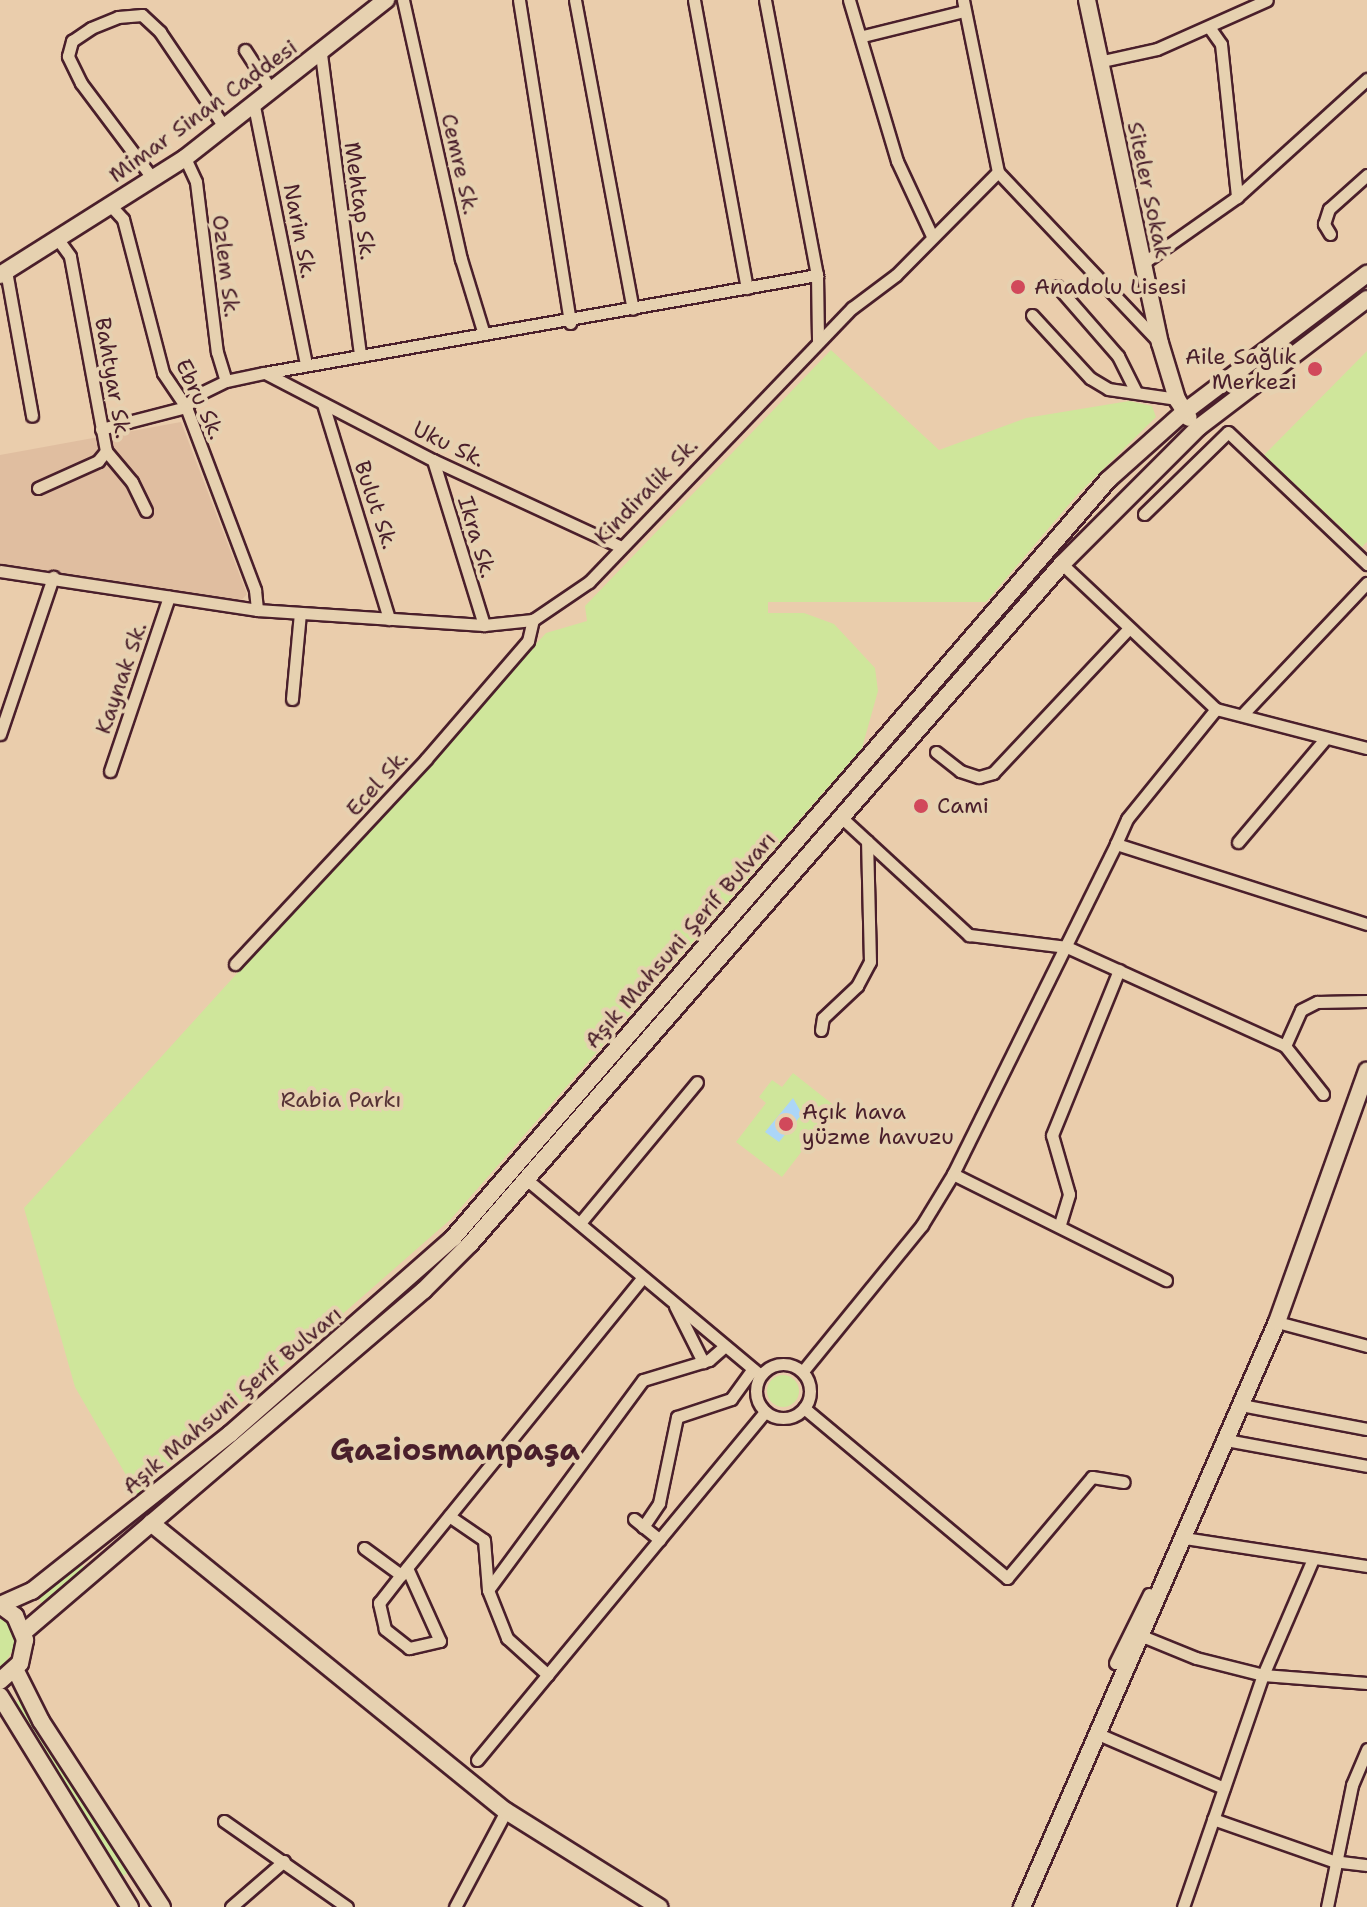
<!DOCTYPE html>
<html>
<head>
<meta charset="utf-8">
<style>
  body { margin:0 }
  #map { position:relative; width:1367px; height:1907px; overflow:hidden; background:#eacdac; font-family:"Shantell Sans",sans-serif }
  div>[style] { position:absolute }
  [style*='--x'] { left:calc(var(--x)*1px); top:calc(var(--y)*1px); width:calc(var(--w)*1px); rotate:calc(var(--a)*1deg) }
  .built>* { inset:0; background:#e0bea0 }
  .green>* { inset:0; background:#cfe69b; transform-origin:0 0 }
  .round { border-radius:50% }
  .water>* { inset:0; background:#acd6f7 }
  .roads { filter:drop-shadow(2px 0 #4a1f2b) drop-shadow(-2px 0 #4a1f2b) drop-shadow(0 2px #4a1f2b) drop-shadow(0 -2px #4a1f2b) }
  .street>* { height:11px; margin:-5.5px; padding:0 5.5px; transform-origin:5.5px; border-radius:5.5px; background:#e6d1b0 }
  .street>.ring { margin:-5.5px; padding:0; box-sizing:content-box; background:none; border:11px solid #e6d1b0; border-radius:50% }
  .secondary>* { height:16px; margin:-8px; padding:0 8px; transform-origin:8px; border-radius:8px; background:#e6d1b0 }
  .dots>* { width:22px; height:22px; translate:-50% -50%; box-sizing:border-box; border:4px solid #e6d1b0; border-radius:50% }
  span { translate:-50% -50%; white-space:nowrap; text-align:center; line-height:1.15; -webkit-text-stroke:8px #e6d1b0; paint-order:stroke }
  .street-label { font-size:22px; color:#4a1f2b }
  .poi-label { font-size:22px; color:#4a1f2b }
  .left { translate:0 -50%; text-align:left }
  .right { translate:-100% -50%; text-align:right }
  .park-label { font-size:22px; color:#573336 }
  .district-label { font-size:30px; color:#4a1f2b; font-weight:700 }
</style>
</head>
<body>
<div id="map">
  <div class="built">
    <i style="clip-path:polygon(181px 422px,247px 594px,239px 603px,0 564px,0 455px)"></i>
  </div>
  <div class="green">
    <i style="clip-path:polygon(831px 350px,939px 450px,1026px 418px,1129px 401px,1152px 406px,1156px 417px,1077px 495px,986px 602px,768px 602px,768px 613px,804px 613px,834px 624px,875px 668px,878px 691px,862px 748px,451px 1219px,137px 1494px,75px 1387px,24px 1208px,546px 633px,587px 621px,585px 606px)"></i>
    <i style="clip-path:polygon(1367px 351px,1367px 542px,1362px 547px,1264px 455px)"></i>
    <i style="clip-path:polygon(793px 1073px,836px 1107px,782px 1177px,736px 1142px,766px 1103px,759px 1097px,772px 1080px,782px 1087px)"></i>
    <i class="round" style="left:767px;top:1375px;width:32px;height:32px"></i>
    <i style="left:80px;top:1563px;width:9px;height:55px;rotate:49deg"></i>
    <i style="clip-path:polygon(0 1614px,12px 1626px,16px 1645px,0 1671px)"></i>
    <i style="left:21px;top:1699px;width:204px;height:10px;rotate:58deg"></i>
  </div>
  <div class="water">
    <i style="clip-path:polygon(793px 1098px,802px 1114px,779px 1142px,765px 1132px)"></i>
  </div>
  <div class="roads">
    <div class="street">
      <i style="--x:403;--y:0;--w:265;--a:77.4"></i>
      <i style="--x:461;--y:259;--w:78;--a:73"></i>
      <i style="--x:519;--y:0;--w:327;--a:81"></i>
      <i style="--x:575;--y:0;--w:314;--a:79.4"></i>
      <i style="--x:694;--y:0;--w:293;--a:79.6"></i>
      <i style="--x:765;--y:0;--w:280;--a:79.3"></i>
      <i style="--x:817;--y:275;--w:67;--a:89.1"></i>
      <i style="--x:849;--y:0;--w:168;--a:73.4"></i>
      <i style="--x:897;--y:161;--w:83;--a:65"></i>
      <i style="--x:963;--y:0;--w:176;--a:78.5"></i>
      <i style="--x:1209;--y:27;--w:21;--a:55"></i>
      <i style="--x:1221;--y:44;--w:154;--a:84"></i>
      <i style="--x:863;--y:36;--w:104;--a:-13.9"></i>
      <i style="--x:245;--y:50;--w:48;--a:57"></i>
      <i style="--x:321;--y:54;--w:302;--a:82.6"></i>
      <i style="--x:1098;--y:62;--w:60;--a:-12.4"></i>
      <i style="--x:1157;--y:49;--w:120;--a:-24"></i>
      <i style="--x:254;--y:106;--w:264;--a:78.6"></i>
      <i style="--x:185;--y:158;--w:26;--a:65"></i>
      <i style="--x:196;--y:182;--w:171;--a:83"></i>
      <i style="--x:217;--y:352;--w:30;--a:73"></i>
      <i style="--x:153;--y:179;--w:120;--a:-126.9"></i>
      <i style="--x:81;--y:83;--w:30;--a:-116"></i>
      <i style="--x:68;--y:56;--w:16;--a:-75"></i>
      <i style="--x:72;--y:41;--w:23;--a:-34"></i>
      <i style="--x:91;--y:28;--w:29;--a:-22"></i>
      <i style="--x:118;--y:17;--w:24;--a:-5"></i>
      <i style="--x:142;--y:15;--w:25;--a:43"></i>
      <i style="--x:160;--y:32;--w:116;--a:55.9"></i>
      <i style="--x:110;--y:205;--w:19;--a:47"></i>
      <i style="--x:123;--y:219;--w:159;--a:75.4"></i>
      <i style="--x:163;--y:373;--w:41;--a:55.9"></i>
      <i style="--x:186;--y:407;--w:196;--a:69.3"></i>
      <i style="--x:255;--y:590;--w:20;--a:84"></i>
      <i style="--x:1330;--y:234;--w:12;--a:-121"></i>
      <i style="--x:1324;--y:224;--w:16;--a:-72"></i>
      <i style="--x:1329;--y:209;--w:51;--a:-41.8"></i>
      <i style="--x:1143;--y:263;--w:115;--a:-35.1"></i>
      <i style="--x:1237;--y:197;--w:176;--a:-42.2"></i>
      <i style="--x:6;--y:271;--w:147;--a:79.8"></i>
      <i style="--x:1057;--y:286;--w:93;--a:48.9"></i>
      <i style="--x:1118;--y:356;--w:40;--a:63.4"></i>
      <i style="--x:1032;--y:315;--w:86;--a:47.4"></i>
      <i style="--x:1090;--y:378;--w:21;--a:31"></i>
      <i style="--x:1108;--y:389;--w:70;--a:8.2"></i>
      <i style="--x:265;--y:373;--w:189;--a:27.4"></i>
      <i style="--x:433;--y:460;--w:205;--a:24.8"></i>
      <i style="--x:323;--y:404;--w:225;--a:72.9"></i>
      <i style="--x:101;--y:429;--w:88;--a:-14.5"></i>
      <i style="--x:186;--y:407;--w:14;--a:-51"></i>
      <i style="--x:195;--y:396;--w:34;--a:-26"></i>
      <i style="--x:226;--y:381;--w:39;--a:-12"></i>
      <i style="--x:264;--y:373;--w:562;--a:-10.05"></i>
      <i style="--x:106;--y:451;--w:40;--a:50"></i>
      <i style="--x:132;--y:482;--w:32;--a:64"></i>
      <i style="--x:433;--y:460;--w:173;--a:72.8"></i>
      <i style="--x:38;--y:488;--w:66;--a:-24.2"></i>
      <i style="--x:98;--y:461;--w:13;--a:-51"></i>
      <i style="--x:106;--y:451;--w:198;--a:-100.5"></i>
      <i style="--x:70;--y:256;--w:22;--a:-126"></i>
      <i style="--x:1144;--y:514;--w:117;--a:-44.3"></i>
      <i style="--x:1228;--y:432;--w:192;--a:43.5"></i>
      <i style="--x:1062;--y:564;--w:212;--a:43.3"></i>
      <i style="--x:1216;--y:709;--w:156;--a:14.5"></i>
      <i style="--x:0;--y:571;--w:260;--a:8.6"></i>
      <i style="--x:257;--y:610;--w:227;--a:3.8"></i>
      <i style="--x:484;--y:625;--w:49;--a:-5.8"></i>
      <i style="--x:533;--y:620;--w:68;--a:-34.2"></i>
      <i style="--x:589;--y:582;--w:380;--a:-46.2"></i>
      <i style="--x:852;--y:308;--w:55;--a:-36.9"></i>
      <i style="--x:896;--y:275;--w:145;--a:-45.3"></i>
      <i style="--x:998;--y:172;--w:234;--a:46.6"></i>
      <i style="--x:292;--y:699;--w:86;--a:-84.7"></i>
      <i style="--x:1216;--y:709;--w:141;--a:129"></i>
      <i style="--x:1127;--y:819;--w:27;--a:114"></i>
      <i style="--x:1116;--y:844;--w:263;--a:17.7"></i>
      <i style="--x:1242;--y:715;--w:182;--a:-46.6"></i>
      <i style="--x:0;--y:734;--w:166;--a:-71.3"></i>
      <i style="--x:936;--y:752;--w:31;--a:38"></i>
      <i style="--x:960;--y:771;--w:20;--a:18"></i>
      <i style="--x:979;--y:777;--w:15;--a:-16"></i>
      <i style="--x:993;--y:773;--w:197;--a:-46.8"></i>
      <i style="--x:110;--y:771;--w:184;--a:-71.3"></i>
      <i style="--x:842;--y:818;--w:173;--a:42.7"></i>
      <i style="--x:969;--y:935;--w:99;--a:7"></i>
      <i style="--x:1067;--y:947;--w:239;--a:24.4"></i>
      <i style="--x:1238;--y:842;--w:136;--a:-49.8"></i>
      <i style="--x:235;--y:964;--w:280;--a:-47"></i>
      <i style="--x:426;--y:759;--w:156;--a:-49.2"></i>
      <i style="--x:528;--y:641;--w:22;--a:-77"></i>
      <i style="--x:821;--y:1030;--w:12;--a:-81"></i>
      <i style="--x:823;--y:1018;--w:47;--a:-43.3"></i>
      <i style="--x:857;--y:986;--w:27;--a:-62"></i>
      <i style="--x:870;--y:962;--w:121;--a:-91.4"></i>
      <i style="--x:1323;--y:1094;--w:61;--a:-128.4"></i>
      <i style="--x:1285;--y:1046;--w:39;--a:-66"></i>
      <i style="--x:1301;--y:1010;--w:18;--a:-27"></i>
      <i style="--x:1317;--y:1002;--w:50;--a:-1.1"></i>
      <i style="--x:953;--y:1174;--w:238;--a:26.5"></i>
      <i style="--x:526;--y:1179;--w:305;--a:39.9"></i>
      <i style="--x:580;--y:1223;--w:183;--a:-50.3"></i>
      <i style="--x:1060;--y:1224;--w:31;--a:-73"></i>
      <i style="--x:1069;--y:1194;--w:61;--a:-106.1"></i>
      <i style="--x:1052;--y:1135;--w:178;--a:-67.9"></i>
      <i style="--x:675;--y:1306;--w:63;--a:63.4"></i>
      <i style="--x:1277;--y:1322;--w:93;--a:14.9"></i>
      <i class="ring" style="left:756px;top:1364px;width:43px;height:43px"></i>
      <i style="--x:803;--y:1371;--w:188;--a:-50.8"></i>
      <i style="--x:922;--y:1225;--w:60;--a:-58.7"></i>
      <i style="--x:953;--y:1174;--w:368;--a:-63.7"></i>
      <i style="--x:1241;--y:1405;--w:128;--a:10.8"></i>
      <i style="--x:804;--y:1408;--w:265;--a:39.9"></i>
      <i style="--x:1007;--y:1578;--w:132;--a:-49.9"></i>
      <i style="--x:1092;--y:1477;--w:32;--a:9"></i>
      <i style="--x:1226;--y:1440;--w:143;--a:10.4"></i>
      <i style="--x:449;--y:1516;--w:42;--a:34.4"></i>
      <i style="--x:484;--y:1540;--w:50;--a:85.4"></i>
      <i style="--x:488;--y:1590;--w:52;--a:68.4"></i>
      <i style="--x:507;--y:1638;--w:55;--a:42.1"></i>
      <i style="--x:634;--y:1519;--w:33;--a:39"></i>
      <i style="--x:643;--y:1527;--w:29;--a:-56"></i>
      <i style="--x:659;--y:1503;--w:88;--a:-78.2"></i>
      <i style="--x:677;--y:1417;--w:57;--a:-18.4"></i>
      <i style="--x:731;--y:1399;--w:37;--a:-54"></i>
      <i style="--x:1184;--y:1538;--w:185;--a:8.7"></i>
      <i style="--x:364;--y:1548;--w:46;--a:36.1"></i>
      <i style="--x:407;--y:1568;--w:80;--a:65.7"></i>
      <i style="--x:440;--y:1641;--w:32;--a:167"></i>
      <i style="--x:409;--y:1648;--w:31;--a:-142"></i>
      <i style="--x:385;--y:1629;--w:27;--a:-103"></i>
      <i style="--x:379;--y:1603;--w:36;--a:-52"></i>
      <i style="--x:401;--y:1575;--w:382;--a:-50.9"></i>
      <i style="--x:488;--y:1590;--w:261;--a:-53.6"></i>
      <i style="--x:643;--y:1380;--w:69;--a:-16.9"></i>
      <i style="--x:709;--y:1360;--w:21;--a:-41"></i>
      <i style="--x:1142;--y:1636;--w:58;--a:22.2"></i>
      <i style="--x:1196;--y:1658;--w:69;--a:14.2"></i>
      <i style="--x:1263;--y:1675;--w:104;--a:4.4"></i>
      <i style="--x:1115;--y:1663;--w:77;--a:-63.8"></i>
      <i style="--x:1096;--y:1733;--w:139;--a:23.3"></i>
      <i style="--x:477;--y:1760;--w:452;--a:-50.4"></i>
      <i style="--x:1213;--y:1819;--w:127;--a:19.3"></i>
      <i style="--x:1333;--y:1861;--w:34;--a:7"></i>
      <i style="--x:224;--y:1821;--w:150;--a:35"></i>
      <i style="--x:231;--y:1907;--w:70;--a:-41"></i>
      <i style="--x:455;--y:1907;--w:109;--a:-62"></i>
      <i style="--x:1183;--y:1907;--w:245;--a:-71"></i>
      <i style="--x:1263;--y:1675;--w:126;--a:-66.7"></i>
      <i style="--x:1327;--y:1907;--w:125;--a:-78.4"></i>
      <i style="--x:1352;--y:1785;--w:39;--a:-67"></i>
    </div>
    <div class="secondary">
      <i style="--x:1087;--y:0;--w:351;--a:78"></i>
      <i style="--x:1160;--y:343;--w:59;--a:73.1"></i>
      <i style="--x:1177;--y:399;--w:22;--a:58"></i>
      <i style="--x:0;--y:275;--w:219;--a:-32.3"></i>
      <i style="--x:185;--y:158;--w:256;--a:-38.2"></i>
      <i style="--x:151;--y:1523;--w:457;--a:39.1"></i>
      <i style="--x:506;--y:1811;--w:181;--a:32.1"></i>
      <i style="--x:0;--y:1605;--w:35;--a:-24"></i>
      <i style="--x:32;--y:1591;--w:253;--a:-38.4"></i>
      <i style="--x:230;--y:1434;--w:297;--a:-41.3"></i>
      <i style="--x:453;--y:1238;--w:1002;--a:-49.17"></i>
      <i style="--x:1108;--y:480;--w:101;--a:-41.8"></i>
      <i style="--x:1183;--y:413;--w:231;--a:-37.1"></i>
      <i style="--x:0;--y:1605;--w:19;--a:36"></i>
      <i style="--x:15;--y:1616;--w:26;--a:67"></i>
      <i style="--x:25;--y:1640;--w:24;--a:102"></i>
      <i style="--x:20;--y:1663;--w:27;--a:138"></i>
      <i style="--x:24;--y:1632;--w:526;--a:-40.53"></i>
      <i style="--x:424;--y:1290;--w:65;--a:-45"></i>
      <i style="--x:470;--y:1244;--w:902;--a:-48.96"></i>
      <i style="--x:1062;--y:564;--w:194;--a:-45"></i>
      <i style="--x:1199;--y:427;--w:211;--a:-37.3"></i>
      <i style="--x:15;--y:1669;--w:58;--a:63.4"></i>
      <i style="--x:41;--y:1721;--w:222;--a:57"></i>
      <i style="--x:0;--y:1696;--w:248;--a:58.4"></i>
      <i style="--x:1022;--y:1907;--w:638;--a:-66.45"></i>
      <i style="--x:1277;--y:1322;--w:267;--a:-70.3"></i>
    </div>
  </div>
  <div class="dots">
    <i style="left:1018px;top:287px;background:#d1495b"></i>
    <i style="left:1315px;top:369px;background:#d1495b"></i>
    <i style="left:921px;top:806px;background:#d1495b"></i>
    <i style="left:786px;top:1124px;background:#d1495b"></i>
  </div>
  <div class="street-label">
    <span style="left:203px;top:111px;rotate:-36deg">Mimar Sinan Caddesi</span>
    <span style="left:460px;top:164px;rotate:77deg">Cemre Sk.</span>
    <span style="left:1149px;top:190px;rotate:78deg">Siteler Sokak</span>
    <span style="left:360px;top:201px;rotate:82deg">Mehtap Sk.</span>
    <span style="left:300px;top:231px;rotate:79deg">Narin Sk.</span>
    <span style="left:226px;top:266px;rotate:83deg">Ozlem Sk.</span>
    <span style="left:113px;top:378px;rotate:80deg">Bahtyar Sk.</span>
    <span style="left:200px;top:399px;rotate:65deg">Ebru Sk.</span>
    <span style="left:449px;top:444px;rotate:26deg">Uku Sk.</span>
    <span style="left:646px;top:491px;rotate:-46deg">Kindiralik Sk.</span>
    <span style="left:376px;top:505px;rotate:71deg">Bulut Sk.</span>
    <span style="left:477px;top:537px;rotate:73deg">Ikra Sk.</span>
    <span style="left:121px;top:678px;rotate:-71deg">Kaynak Sk.</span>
    <span style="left:377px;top:783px;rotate:-48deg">Ecel Sk.</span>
    <span style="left:680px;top:940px;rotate:-49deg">Aşık Mahsuni Şerif Bulvarı</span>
    <span style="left:232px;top:1400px;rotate:-40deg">Aşık Mahsuni Şerif Bulvarı</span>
  </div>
  <div class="poi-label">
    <span class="left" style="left:1034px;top:287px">Anadolu Lisesi</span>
    <span class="right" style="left:1297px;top:369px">Aile Sağlık<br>Merkezi</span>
    <span class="left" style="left:937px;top:806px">Cami</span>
    <span class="left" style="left:802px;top:1124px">Açık hava<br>yüzme havuzu</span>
  </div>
  <div class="park-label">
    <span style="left:341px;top:1100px">Rabia Parkı</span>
  </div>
  <div class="district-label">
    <span style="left:455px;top:1450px">Gaziosmanpaşa</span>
  </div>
</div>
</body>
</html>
